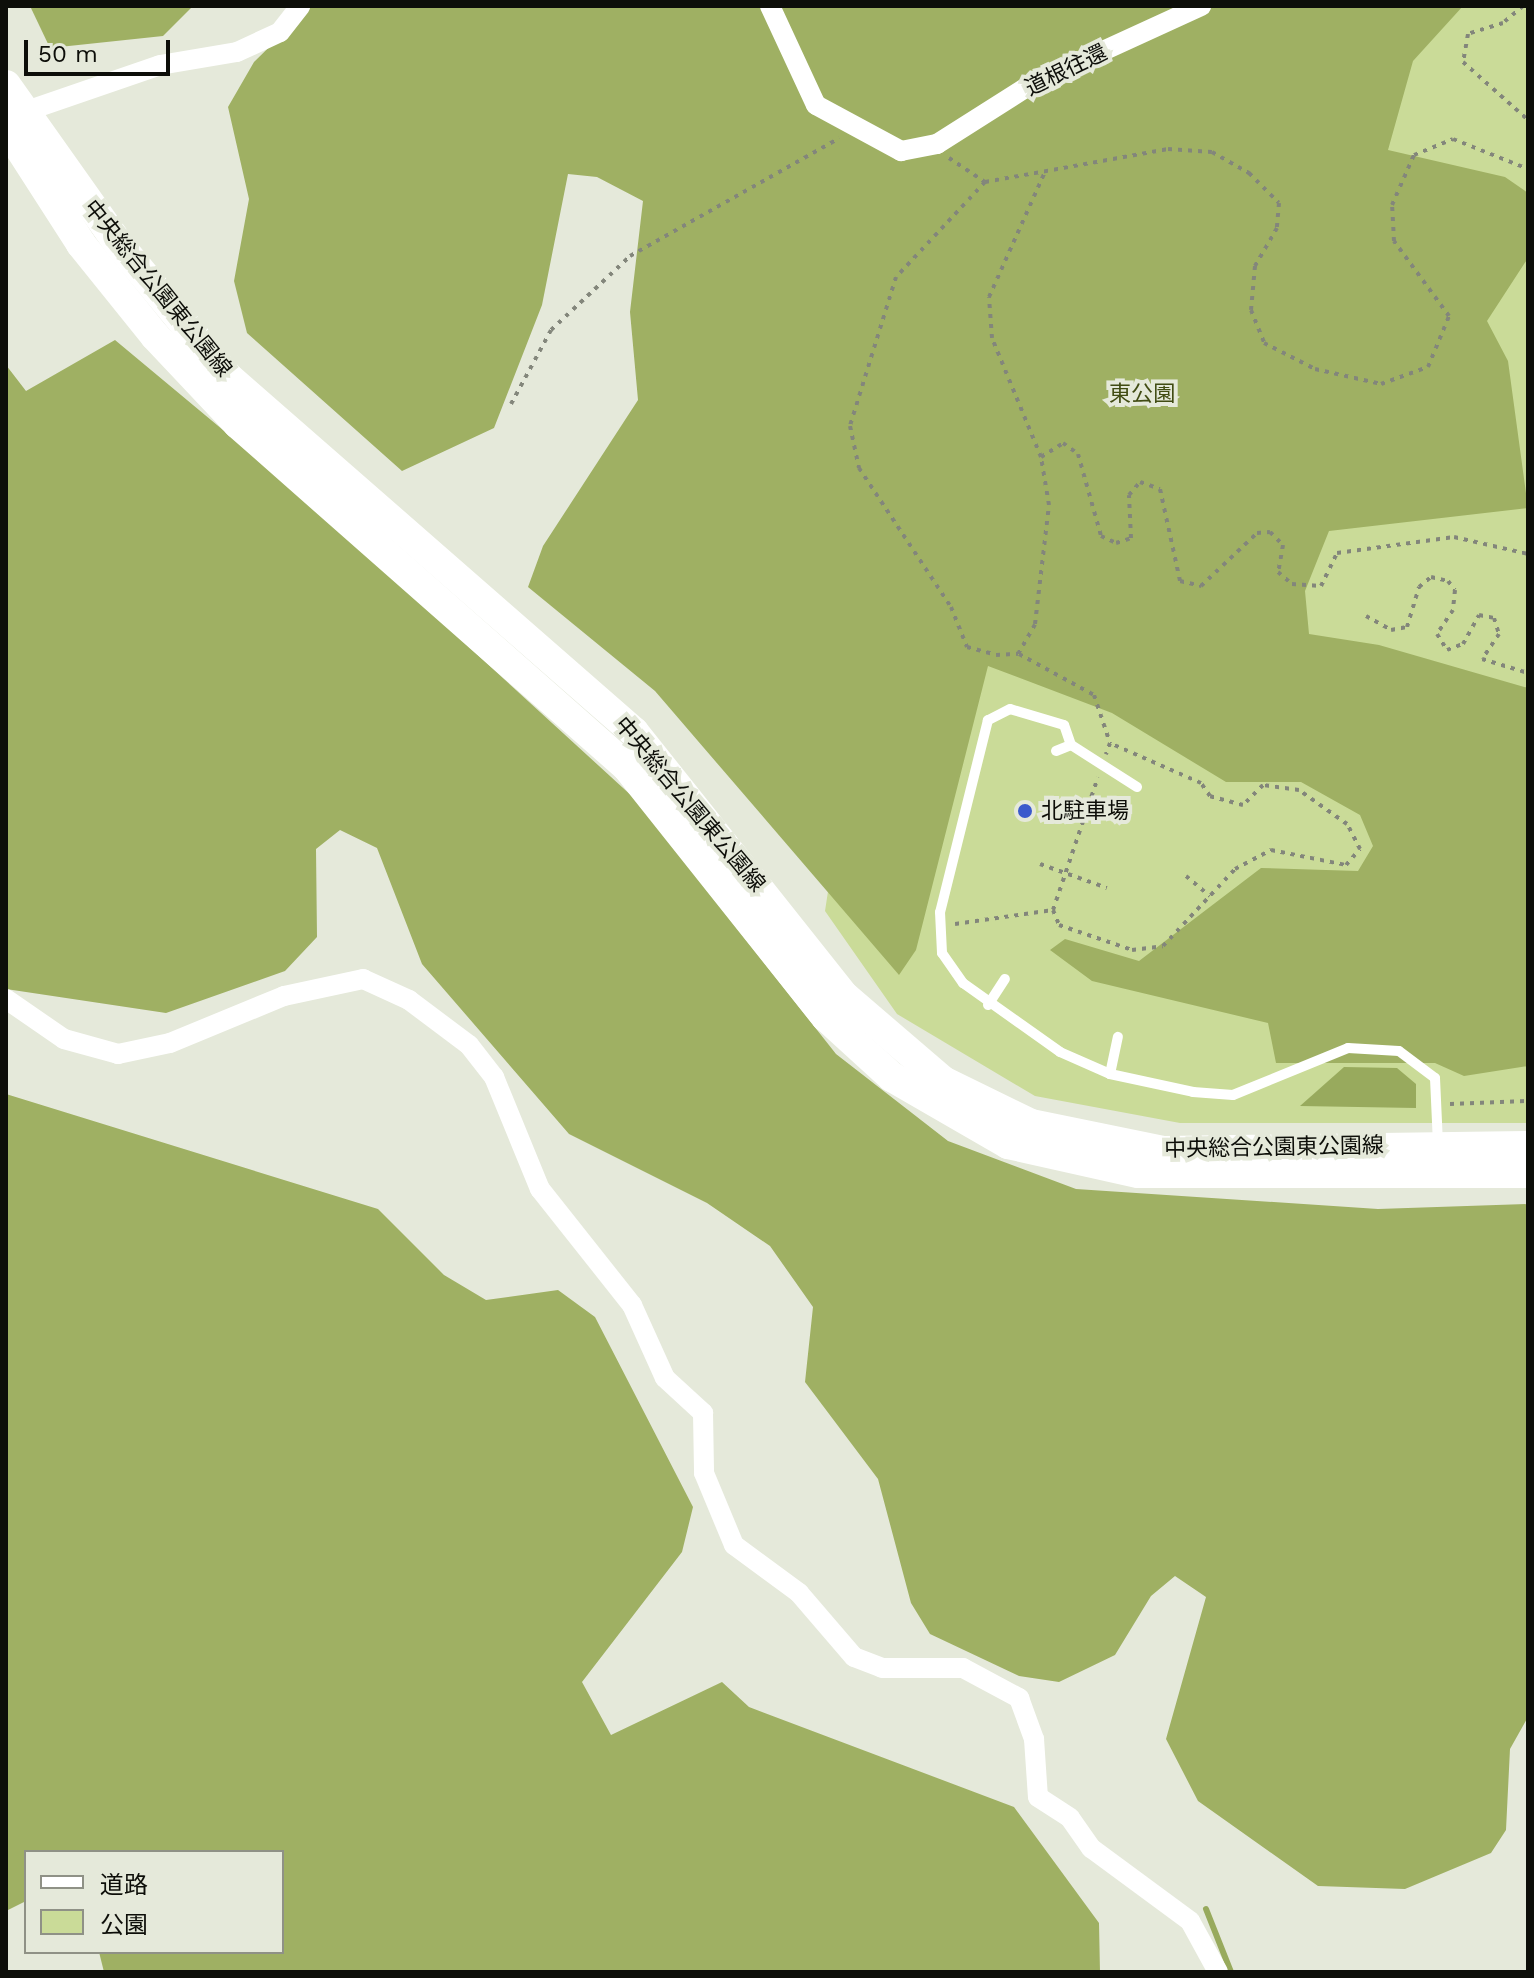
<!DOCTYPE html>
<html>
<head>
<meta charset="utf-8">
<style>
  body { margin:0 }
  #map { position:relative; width:1534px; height:1978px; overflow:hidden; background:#e5e9da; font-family:"Work Sans","Noto Sans JP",sans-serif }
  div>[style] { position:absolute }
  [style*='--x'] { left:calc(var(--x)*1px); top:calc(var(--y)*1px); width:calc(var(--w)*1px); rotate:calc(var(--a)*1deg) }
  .green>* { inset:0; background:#cadb98 }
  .forest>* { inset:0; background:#9fb063 }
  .water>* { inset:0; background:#98aa5d }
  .stream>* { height:6px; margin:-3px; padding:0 3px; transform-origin:3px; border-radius:3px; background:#98aa5d }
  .path>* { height:4px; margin-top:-2px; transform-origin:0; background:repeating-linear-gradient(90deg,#83867b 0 4px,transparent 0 10px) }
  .lane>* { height:10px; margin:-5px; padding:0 5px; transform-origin:5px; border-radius:5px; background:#fff }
  .street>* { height:20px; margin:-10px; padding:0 10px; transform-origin:10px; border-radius:10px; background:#fff }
  .secondary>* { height:30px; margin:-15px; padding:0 15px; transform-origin:15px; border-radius:15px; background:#fff }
  .dots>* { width:22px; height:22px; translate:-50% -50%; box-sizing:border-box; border:4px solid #e5e9da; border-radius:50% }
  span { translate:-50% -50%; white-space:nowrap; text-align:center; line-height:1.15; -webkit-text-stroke:8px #e5e9da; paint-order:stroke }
  .street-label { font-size:22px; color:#0d0e09 }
  .park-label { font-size:22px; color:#414c13 }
  .poi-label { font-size:22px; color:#0d0e09 }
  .left { translate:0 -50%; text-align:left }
  .frame { position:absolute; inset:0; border:8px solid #0d0e09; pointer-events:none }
  .legend { position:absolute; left:24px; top:1850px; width:260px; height:104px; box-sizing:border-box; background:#e5e9da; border:2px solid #8f9186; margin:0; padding:10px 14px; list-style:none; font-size:24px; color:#0d0e09 }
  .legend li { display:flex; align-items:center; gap:16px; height:40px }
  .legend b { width:40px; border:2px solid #8f9186 }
  .scale { position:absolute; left:24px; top:40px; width:146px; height:36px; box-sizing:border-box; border:4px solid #0d0e09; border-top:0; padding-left:10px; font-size:24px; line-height:28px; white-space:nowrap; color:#0d0e09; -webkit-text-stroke:6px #e5e9da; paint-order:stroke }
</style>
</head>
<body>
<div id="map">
  <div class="green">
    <i style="clip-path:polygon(659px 6px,1528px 6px,1528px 1123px,1180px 1123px,1035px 1096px,897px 1014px,825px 911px,854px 722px)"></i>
  </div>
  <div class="forest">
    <i style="clip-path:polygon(30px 6px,193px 6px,163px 36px,50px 48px)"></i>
    <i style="clip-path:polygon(311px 6px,1463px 6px,1413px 61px,1388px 150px,1505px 177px,1528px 193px,1528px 258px,1487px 321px,1508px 361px,1528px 508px,1329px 531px,1305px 591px,1309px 634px,1379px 645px,1528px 688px,1528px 1066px,1464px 1076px,1435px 1063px,1276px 1063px,1268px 1023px,1092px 981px,1050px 950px,1065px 939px,1139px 961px,1261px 868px,1358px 871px,1373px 846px,1360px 815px,1301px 782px,1226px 782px,1112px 713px,988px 666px,916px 950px,899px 975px,655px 691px,528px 587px,543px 546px,638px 400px,630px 312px,643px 201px,597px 177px,568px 174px,542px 305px,494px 428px,402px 471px,247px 333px,234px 281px,249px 199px,228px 107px,254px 62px)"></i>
    <i style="clip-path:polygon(115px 340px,318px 509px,634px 798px,836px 1054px,948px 1141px,1076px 1189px,1378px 1209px,1528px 1204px,1528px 1717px,1510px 1749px,1506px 1830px,1491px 1853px,1405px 1889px,1318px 1886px,1198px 1801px,1166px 1739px,1206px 1597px,1175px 1576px,1151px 1596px,1115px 1655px,1059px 1682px,1019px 1676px,930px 1634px,911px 1603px,878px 1479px,805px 1382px,813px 1307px,770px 1246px,707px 1203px,569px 1134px,422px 964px,377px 848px,340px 830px,316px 849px,317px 937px,285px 971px,166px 1013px,6px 989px,6px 365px,26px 391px)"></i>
    <i style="clip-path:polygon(6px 1094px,378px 1209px,444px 1275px,486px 1300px,558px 1290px,595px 1317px,693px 1507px,682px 1552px,582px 1682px,611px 1735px,722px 1682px,749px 1707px,1014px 1807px,1099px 1923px,1100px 1972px,104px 1972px,99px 1952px,282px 1952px,282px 1852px,26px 1852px,26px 1901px,6px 1911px)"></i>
  </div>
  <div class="water">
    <i style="clip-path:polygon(1344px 1067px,1397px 1068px,1416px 1084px,1416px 1108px,1300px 1106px)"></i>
  </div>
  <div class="stream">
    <i style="--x:1206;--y:1909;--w:68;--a:68.4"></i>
  </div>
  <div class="path">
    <i style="--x:1523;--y:6;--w:26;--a:140"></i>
    <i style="--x:1503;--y:23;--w:37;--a:163"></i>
    <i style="--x:1468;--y:34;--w:28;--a:100"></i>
    <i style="--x:1463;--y:62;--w:87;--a:41.7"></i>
    <i style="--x:949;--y:158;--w:43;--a:33.7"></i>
    <i style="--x:985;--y:182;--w:186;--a:-10.2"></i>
    <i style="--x:1168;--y:149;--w:44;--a:3.9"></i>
    <i style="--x:1212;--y:152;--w:43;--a:29.6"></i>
    <i style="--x:1249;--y:173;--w:42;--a:45"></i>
    <i style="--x:1279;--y:203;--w:25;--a:95"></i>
    <i style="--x:1277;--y:228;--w:44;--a:120.1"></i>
    <i style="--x:1255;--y:266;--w:44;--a:95.2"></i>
    <i style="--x:1251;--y:310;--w:35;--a:68"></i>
    <i style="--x:1264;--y:343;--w:57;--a:27"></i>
    <i style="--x:1315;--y:369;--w:68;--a:12.8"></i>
    <i style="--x:1381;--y:384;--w:50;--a:-19.9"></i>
    <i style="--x:1428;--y:367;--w:55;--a:-67.6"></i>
    <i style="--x:1449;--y:316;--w:93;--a:-126.3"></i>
    <i style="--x:1394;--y:241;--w:36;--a:-93"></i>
    <i style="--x:1392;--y:205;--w:55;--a:-66.3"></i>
    <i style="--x:1414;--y:155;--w:42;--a:-22.3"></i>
    <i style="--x:1453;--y:139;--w:81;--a:21.8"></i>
    <i style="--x:985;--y:182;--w:130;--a:133.1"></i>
    <i style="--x:896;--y:277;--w:156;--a:107.2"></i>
    <i style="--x:850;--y:426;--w:43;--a:77.9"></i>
    <i style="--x:859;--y:468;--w:167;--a:56.5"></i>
    <i style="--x:951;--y:607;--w:43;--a:68.2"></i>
    <i style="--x:967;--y:647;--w:30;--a:15"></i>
    <i style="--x:996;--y:655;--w:22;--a:-3"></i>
    <i style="--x:1018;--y:654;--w:34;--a:-60"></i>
    <i style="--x:1035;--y:624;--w:120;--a:-83.3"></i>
    <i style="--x:1049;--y:505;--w:49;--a:-99.5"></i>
    <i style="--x:1041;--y:457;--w:129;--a:-112.4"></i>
    <i style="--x:992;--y:338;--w:41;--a:-94.2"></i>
    <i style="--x:989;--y:297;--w:135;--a:-65.9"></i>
    <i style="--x:511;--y:404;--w:84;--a:-61.6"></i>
    <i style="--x:551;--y:330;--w:108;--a:-43.1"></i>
    <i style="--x:630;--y:256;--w:240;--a:-29.4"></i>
    <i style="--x:1041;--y:457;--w:26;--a:-32"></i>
    <i style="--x:1063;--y:443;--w:19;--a:36"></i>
    <i style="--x:1078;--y:454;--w:85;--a:74.3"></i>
    <i style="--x:1101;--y:536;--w:17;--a:25"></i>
    <i style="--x:1116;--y:543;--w:16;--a:-18"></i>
    <i style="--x:1131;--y:538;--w:43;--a:-92.7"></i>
    <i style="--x:1129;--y:495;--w:17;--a:-50"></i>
    <i style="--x:1140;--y:482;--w:21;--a:19"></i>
    <i style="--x:1160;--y:489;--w:94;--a:77.7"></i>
    <i style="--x:1180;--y:581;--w:22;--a:13"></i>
    <i style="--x:1201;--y:586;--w:77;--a:-43.4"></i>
    <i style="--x:1257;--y:533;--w:13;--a:-4"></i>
    <i style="--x:1270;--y:532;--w:18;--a:45"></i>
    <i style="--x:1283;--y:545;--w:27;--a:100"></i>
    <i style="--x:1278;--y:572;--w:18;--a:41"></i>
    <i style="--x:1292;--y:584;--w:29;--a:4"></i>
    <i style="--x:1321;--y:586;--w:37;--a:-64"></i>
    <i style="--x:1337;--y:553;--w:118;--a:-7.8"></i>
    <i style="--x:1454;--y:537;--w:76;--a:12.9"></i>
    <i style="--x:1366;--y:616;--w:29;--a:29"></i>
    <i style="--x:1391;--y:630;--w:16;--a:-11"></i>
    <i style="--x:1407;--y:627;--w:42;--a:-73.3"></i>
    <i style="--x:1419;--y:587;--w:16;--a:-40"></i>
    <i style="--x:1431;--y:577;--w:17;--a:13"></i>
    <i style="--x:1448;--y:581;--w:11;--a:52"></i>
    <i style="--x:1455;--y:590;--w:20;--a:96"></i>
    <i style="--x:1453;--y:610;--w:29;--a:124"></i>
    <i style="--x:1437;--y:634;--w:19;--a:58"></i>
    <i style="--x:1447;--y:650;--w:17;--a:-21"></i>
    <i style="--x:1463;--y:644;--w:33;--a:-61"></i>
    <i style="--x:1479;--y:615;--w:15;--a:11"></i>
    <i style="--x:1494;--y:618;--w:17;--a:73"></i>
    <i style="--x:1499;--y:634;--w:30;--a:124"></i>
    <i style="--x:1482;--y:659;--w:48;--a:16.9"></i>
    <i style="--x:1019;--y:654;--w:85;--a:28.7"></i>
    <i style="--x:1094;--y:695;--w:51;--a:71.6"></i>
    <i style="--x:1110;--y:743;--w:12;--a:110"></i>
    <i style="--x:1040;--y:864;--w:71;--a:19.7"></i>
    <i style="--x:1186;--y:876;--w:31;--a:40"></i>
    <i style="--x:1053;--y:910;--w:16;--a:68"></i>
    <i style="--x:1059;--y:925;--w:77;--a:18.9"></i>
    <i style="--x:1132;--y:950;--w:31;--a:-7"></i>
    <i style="--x:1163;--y:946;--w:105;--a:-46.9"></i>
    <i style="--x:1235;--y:869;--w:41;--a:-27.8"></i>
    <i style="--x:1271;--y:850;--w:76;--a:11.3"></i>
    <i style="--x:1346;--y:865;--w:21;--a:-49"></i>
    <i style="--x:1360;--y:849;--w:28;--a:-117"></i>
    <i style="--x:1347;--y:824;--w:59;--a:-144.7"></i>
    <i style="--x:1299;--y:790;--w:36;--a:-172"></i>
    <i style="--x:1263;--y:785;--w:28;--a:135"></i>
    <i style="--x:1243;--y:805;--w:34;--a:-165"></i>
    <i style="--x:1210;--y:796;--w:16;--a:-125"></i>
    <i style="--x:1201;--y:783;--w:99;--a:-156.3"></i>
    <i style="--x:955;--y:924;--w:99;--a:-8.1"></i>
    <i style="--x:1053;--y:910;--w:140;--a:-71.3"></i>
    <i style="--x:1450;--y:1104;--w:78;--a:-2.2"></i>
  </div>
  <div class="lane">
    <i style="--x:1056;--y:751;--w:16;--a:-22"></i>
    <i style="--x:1137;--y:787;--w:78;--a:-147.5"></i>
    <i style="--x:1071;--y:745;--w:21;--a:-109"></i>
    <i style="--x:1064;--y:725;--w:56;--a:-163.5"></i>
    <i style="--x:1010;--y:709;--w:25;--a:153"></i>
    <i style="--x:988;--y:720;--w:198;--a:104"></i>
    <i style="--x:940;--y:912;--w:41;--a:87.2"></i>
    <i style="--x:942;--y:953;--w:37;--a:55"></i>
    <i style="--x:963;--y:983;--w:119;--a:35.4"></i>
    <i style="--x:1060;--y:1052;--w:55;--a:23.7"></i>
    <i style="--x:1110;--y:1074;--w:85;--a:12.2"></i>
    <i style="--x:1193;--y:1092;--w:40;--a:4.3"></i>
    <i style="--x:1233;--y:1095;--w:124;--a:-22.2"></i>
    <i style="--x:1348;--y:1048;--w:51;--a:3.4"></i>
    <i style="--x:1399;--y:1051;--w:45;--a:36.9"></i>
    <i style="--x:1435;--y:1078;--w:65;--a:87.4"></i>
    <i style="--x:988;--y:1005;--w:31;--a:-57"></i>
    <i style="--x:1110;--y:1074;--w:38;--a:-78"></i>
  </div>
  <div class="street">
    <i style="--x:770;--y:6;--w:109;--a:65.1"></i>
    <i style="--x:816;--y:105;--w:97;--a:28.4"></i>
    <i style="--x:901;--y:151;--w:37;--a:-11"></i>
    <i style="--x:937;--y:144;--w:114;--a:-32.4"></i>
    <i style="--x:1033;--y:83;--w:185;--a:-24.6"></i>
    <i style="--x:15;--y:115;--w:153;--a:-19"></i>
    <i style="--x:160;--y:65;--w:78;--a:-9.6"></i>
    <i style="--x:237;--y:52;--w:47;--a:-24.9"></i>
    <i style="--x:280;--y:32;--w:33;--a:-52"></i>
    <i style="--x:6;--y:999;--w:70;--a:34.6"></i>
    <i style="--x:64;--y:1039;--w:56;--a:15.5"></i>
    <i style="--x:118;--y:1054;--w:53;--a:-11.9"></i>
    <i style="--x:170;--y:1043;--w:123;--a:-22.4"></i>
    <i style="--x:284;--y:996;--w:81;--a:-12.1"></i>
    <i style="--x:363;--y:979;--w:51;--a:24.5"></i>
    <i style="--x:409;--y:1000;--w:75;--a:36.9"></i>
    <i style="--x:469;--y:1045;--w:41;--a:52"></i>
    <i style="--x:494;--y:1077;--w:121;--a:67.7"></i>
    <i style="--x:540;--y:1189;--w:148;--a:51.6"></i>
    <i style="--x:632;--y:1305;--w:80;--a:65.7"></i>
    <i style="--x:665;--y:1378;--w:52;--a:42.6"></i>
    <i style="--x:703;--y:1413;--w:60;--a:89"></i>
    <i style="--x:704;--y:1473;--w:78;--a:67.4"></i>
    <i style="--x:734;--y:1545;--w:81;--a:36.4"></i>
    <i style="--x:799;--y:1593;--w:84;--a:49.3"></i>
    <i style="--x:854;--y:1657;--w:30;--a:21"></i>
    <i style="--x:882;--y:1668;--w:81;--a:0"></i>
    <i style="--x:963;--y:1668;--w:64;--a:28.2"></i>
    <i style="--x:1019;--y:1698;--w:44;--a:69.9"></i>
    <i style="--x:1034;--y:1739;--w:58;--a:86.1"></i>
    <i style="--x:1038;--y:1797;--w:38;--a:33"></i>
    <i style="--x:1070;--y:1818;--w:37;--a:55"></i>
    <i style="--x:1091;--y:1848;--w:123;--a:36.4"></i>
    <i style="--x:1190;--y:1921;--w:58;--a:61.2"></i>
  </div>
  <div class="secondary">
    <i style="--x:6;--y:85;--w:197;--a:54.7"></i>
    <i style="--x:120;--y:246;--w:171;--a:50.5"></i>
    <i style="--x:229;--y:378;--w:538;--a:41.16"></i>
    <i style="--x:634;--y:732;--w:337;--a:51.5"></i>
    <i style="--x:844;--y:996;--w:130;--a:40.6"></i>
    <i style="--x:943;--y:1081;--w:98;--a:26"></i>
    <i style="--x:1031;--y:1124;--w:136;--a:11.5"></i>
    <i style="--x:1164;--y:1151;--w:364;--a:-0.8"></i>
    <i style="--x:6;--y:127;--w:139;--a:57.3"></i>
    <i style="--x:81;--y:244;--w:118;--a:51.2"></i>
    <i style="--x:155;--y:336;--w:121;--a:46.7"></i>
    <i style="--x:238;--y:424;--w:519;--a:41.4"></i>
    <i style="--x:627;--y:767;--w:320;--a:51.5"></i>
    <i style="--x:826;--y:1017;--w:89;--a:42.3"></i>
    <i style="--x:892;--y:1077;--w:134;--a:30"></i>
    <i style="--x:1008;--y:1144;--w:133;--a:12.6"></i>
    <i style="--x:1138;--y:1173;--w:390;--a:0"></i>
  </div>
  <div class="dots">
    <i style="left:1025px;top:811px;background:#3b5acc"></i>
  </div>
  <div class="street-label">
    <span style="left:1066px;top:70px;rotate:-26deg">道根往還</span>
    <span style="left:158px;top:288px;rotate:51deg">中央総合公園東公園線</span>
    <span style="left:690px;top:804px;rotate:50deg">中央総合公園東公園線</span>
    <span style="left:1274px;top:1147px;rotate:-1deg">中央総合公園東公園線</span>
  </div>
  <div class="park-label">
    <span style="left:1142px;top:394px">東公園</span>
  </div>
  <div class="poi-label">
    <span class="left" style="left:1041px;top:811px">北駐車場</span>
  </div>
  <div class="frame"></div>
  <ul class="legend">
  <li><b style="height:10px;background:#fff"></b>道路</li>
  <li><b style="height:22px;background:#cadb98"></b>公園</li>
  </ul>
  <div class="scale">50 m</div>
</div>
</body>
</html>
